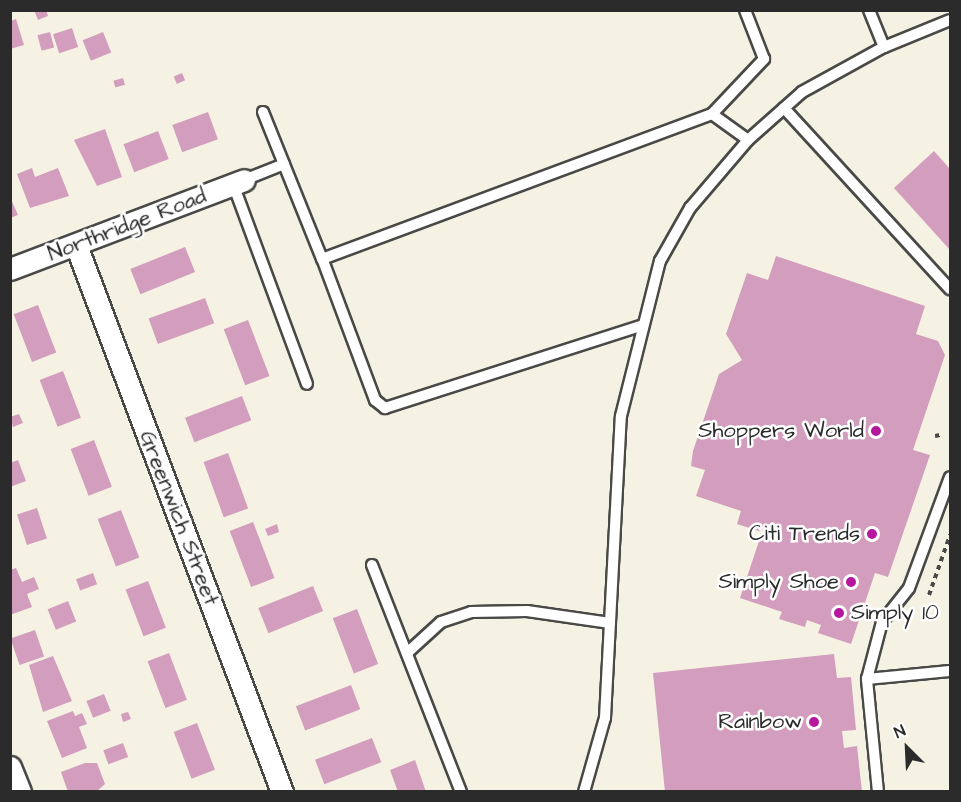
<!DOCTYPE html>
<html>
<head>
<meta charset="utf-8">
<style>
  body { margin:0 }
  #map { position:relative; width:961px; height:802px; overflow:hidden; background:#f5f2e3; font-family:"Architects Daughter",sans-serif }
  div>[style] { position:absolute }
  [style*='--x'] { left:calc(var(--x)*1px); top:calc(var(--y)*1px); width:calc(var(--w)*1px); rotate:calc(var(--a)*1deg) }
  .building>* { inset:0; background:#d39ebd; transform-origin:0 0 }
  .path>* { height:4px; margin-top:-2px; transform-origin:0; background:repeating-linear-gradient(90deg,#494947 0 4.5px,transparent 0 9px) }
  .roads { filter:drop-shadow(2px 0 #494947) drop-shadow(-2px 0 #494947) drop-shadow(0 2px #494947) drop-shadow(0 -2px #494947) }
  .lane>* { height:10px; margin:-5px; padding:0 5px; transform-origin:5px; border-radius:5px; background:#fff }
  .street>* { height:21px; margin:-10.5px; padding:0 10.5px; transform-origin:10.5px; border-radius:10.5px; background:#fff }
  .dots>* { width:16px; height:16px; translate:-50% -50%; box-sizing:border-box; border:3px solid #fff; border-radius:50% }
  span { translate:-50% -50%; white-space:nowrap; text-align:center; line-height:1.15; -webkit-text-stroke:5px #fff; paint-order:stroke }
  .street-label { font-size:22px; color:#2b2b2b }
  .poi-label { font-size:22px; color:#2b2b2b }
  .right { translate:-100% -50%; text-align:right }
  .left { translate:0 -50%; text-align:left }
  .frame { position:absolute; inset:0; border:12px solid #2b2b2b; pointer-events:none }
  .north { position:absolute; left:877px; top:718px; width:60px; height:60px; -webkit-text-stroke:4px #fff; paint-order:stroke; rotate:336deg; font-size:16px; font-weight:700; line-height:24px; text-align:center; color:#2b2b2b }
  .north::after { content:''; display:block; margin:auto; width:21px; height:27px; background:#2b2b2b; clip-path:polygon(50% 0,100% 100%,50% 72%,0 100%) }
</style>
</head>
<body>
<div id="map">
  <div class="building">
    <i style="clip-path:polygon(34px 10px,46px 10px,48px 16px,38px 20px)"></i>
    <i style="clip-path:polygon(16px 19px,24px 45px,10px 49px,10px 21px)"></i>
    <i style="left:72px;top:28px;width:20px;height:20px;rotate:72deg"></i>
    <i style="left:50px;top:32px;width:16px;height:13px;rotate:75deg"></i>
    <i style="left:103px;top:32px;width:22px;height:22px;rotate:68deg"></i>
    <i style="left:182px;top:73px;width:8px;height:9px;rotate:67deg"></i>
    <i style="left:123px;top:78px;width:7px;height:10px;rotate:74deg"></i>
    <i style="left:208px;top:112px;width:29px;height:38px;rotate:70deg"></i>
    <i style="clip-path:polygon(105px 129px,122px 177px,97px 186px,74px 140px)"></i>
    <i style="left:158px;top:131px;width:30px;height:37px;rotate:69deg"></i>
    <i style="clip-path:polygon(934px 151px,950px 169px,950px 250px,894px 188px)"></i>
    <i style="clip-path:polygon(32px 168px,35px 177px,58px 168px,69px 196px,30px 208px,17px 174px)"></i>
    <i style="clip-path:polygon(10px 197px,18px 215px,10px 218px)"></i>
    <i style="left:185px;top:247px;width:27px;height:59px;rotate:68deg"></i>
    <i style="clip-path:polygon(776px 256px,925px 306px,916px 334px,938px 341px,945px 355px,913px 450px,930px 455px,888px 577px,875px 573px,851px 644px,818px 633px,821px 625px,807px 620px,805px 627px,779px 619px,782px 612px,740px 598px,762px 532px,737px 524px,741px 511px,696px 496px,705px 470px,691px 466px,693px 451px,719px 374px,742px 360px,726px 334px,747px 273px,768px 280px)"></i>
    <i style="left:205px;top:298px;width:27px;height:60px;rotate:70deg"></i>
    <i style="left:38px;top:305px;width:51px;height:26px;rotate:69deg"></i>
    <i style="left:248px;top:320px;width:60px;height:26px;rotate:69deg"></i>
    <i style="left:63px;top:371px;width:50px;height:25px;rotate:69deg"></i>
    <i style="left:242px;top:396px;width:26px;height:61px;rotate:69deg"></i>
    <i style="clip-path:polygon(19px 414px,23px 423px,13px 427px,10px 417px)"></i>
    <i style="left:94px;top:440px;width:50px;height:25px;rotate:69deg"></i>
    <i style="left:228px;top:453px;width:59px;height:26px;rotate:70deg"></i>
    <i style="clip-path:polygon(18px 460px,26px 481px,10px 487px,10px 463px)"></i>
    <i style="left:37px;top:508px;width:32px;height:21px;rotate:72deg"></i>
    <i style="left:121px;top:510px;width:51px;height:25px;rotate:69deg"></i>
    <i style="left:253px;top:522px;width:60px;height:25px;rotate:69deg"></i>
    <i style="clip-path:polygon(277px 524px,279px 532px,268px 536px,265px 529px)"></i>
    <i style="clip-path:polygon(16px 568px,22px 582px,34px 577px,39px 589px,27px 594px,32px 607px,10px 615px,10px 570px)"></i>
    <i style="left:93px;top:573px;width:12px;height:18px;rotate:70deg"></i>
    <i style="left:148px;top:581px;width:50px;height:24px;rotate:69deg"></i>
    <i style="left:313px;top:586px;width:27px;height:59px;rotate:68deg"></i>
    <i style="left:68px;top:601px;width:22px;height:22px;rotate:68deg"></i>
    <i style="left:357px;top:609px;width:59px;height:26px;rotate:69deg"></i>
    <i style="left:35px;top:630px;width:28px;height:26px;rotate:71deg"></i>
    <i style="left:169px;top:653px;width:50px;height:23px;rotate:69deg"></i>
    <i style="clip-path:polygon(834px 654px,837px 678px,851px 677px,856px 730px,842px 731px,844px 748px,857px 746px,862px 792px,665px 792px,653px 673px)"></i>
    <i style="clip-path:polygon(53px 656px,72px 701px,43px 712px,29px 665px)"></i>
    <i style="left:351px;top:685px;width:26px;height:59px;rotate:69deg"></i>
    <i style="left:104px;top:694px;width:18px;height:19px;rotate:68deg"></i>
    <i style="clip-path:polygon(73px 711px,75px 716px,82px 713px,87px 724px,79px 727px,87px 748px,62px 758px,47px 721px)"></i>
    <i style="clip-path:polygon(128px 712px,131px 719px,123px 722px,121px 714px)"></i>
    <i style="left:197px;top:723px;width:50px;height:25px;rotate:69deg"></i>
    <i style="left:372px;top:738px;width:26px;height:61px;rotate:69deg"></i>
    <i style="left:123px;top:743px;width:15px;height:21px;rotate:70deg"></i>
    <i style="clip-path:polygon(415px 760px,426px 792px,398px 792px,390px 770px)"></i>
    <i style="clip-path:polygon(85px 763px,97px 763px,105px 784px,96px 792px,68px 792px,61px 772px)"></i>
  </div>
  <div class="path">
    <i style="--x:935;--y:436;--w:5;--a:-11"></i>
    <i style="--x:929;--y:595;--w:64;--a:-70.7"></i>
  </div>
  <div class="roads">
    <div class="lane">
      <i style="--x:869;--y:10;--w:40;--a:68"></i>
      <i style="--x:784;--y:108;--w:246;--a:47.5"></i>
      <i style="--x:263;--y:112;--w:158;--a:68.1"></i>
      <i style="--x:322;--y:259;--w:416;--a:-20.4"></i>
      <i style="--x:712;--y:114;--w:44;--a:35.8"></i>
      <i style="--x:712;--y:114;--w:76;--a:-46.6"></i>
      <i style="--x:764;--y:59;--w:53;--a:-111.2"></i>
      <i style="--x:244;--y:180;--w:43;--a:-21.8"></i>
      <i style="--x:233;--y:184;--w:213;--a:69.7"></i>
      <i style="--x:322;--y:258;--w:152;--a:69.5"></i>
      <i style="--x:375;--y:400;--w:13;--a:39"></i>
      <i style="--x:385;--y:408;--w:268;--a:-17.8"></i>
      <i style="--x:372;--y:565;--w:244;--a:68.6"></i>
      <i style="--x:407;--y:653;--w:46;--a:-42.4"></i>
      <i style="--x:441;--y:622;--w:32;--a:-18"></i>
      <i style="--x:471;--y:612;--w:56;--a:-1"></i>
      <i style="--x:527;--y:611;--w:84;--a:8.2"></i>
      <i style="--x:867;--y:679;--w:83;--a:-5.5"></i>
      <i style="--x:584;--y:792;--w:77;--a:-74.2"></i>
      <i style="--x:605;--y:718;--w:302;--a:-87"></i>
      <i style="--x:621;--y:416;--w:160;--a:-75.9"></i>
      <i style="--x:660;--y:261;--w:61;--a:-60.5"></i>
      <i style="--x:690;--y:208;--w:89;--a:-49.5"></i>
      <i style="--x:748;--y:140;--w:72;--a:-41.6"></i>
      <i style="--x:802;--y:92;--w:94;--a:-28.8"></i>
      <i style="--x:884;--y:47;--w:71;--a:-22.2"></i>
      <i style="--x:878;--y:792;--w:114;--a:-95.6"></i>
      <i style="--x:867;--y:679;--w:59;--a:-75.3"></i>
      <i style="--x:882;--y:622;--w:43;--a:-51.5"></i>
      <i style="--x:909;--y:588;--w:118;--a:-69.7"></i>
    </div>
    <div class="street">
      <i style="--x:76;--y:245;--w:585;--a:69.36"></i>
      <i style="--x:10;--y:269;--w:250;--a:-20.8"></i>
      <i style="--x:10;--y:767;--w:27;--a:68"></i>
    </div>
  </div>
  <div class="dots">
    <i style="left:876px;top:431px;background:#b5179e"></i>
    <i style="left:872px;top:534px;background:#b5179e"></i>
    <i style="left:851px;top:582px;background:#b5179e"></i>
    <i style="left:839px;top:613px;background:#b5179e"></i>
    <i style="left:814px;top:722px;background:#b5179e"></i>
  </div>
  <div class="street-label">
    <span style="left:127px;top:225px;rotate:-21deg">Northridge Road</span>
    <span style="left:179px;top:518px;rotate:69deg">Greenwich Street</span>
  </div>
  <div class="poi-label">
    <span class="right" style="left:864px;top:431px">Shoppers World</span>
    <span class="right" style="left:860px;top:534px">Citi Trends</span>
    <span class="right" style="left:839px;top:582px">Simply Shoe</span>
    <span class="left" style="left:851px;top:613px">Simply 10</span>
    <span class="right" style="left:802px;top:722px">Rainbow</span>
  </div>
  <div class="frame"></div>
  <div class="north">N</div>
</div>
</body>
</html>
